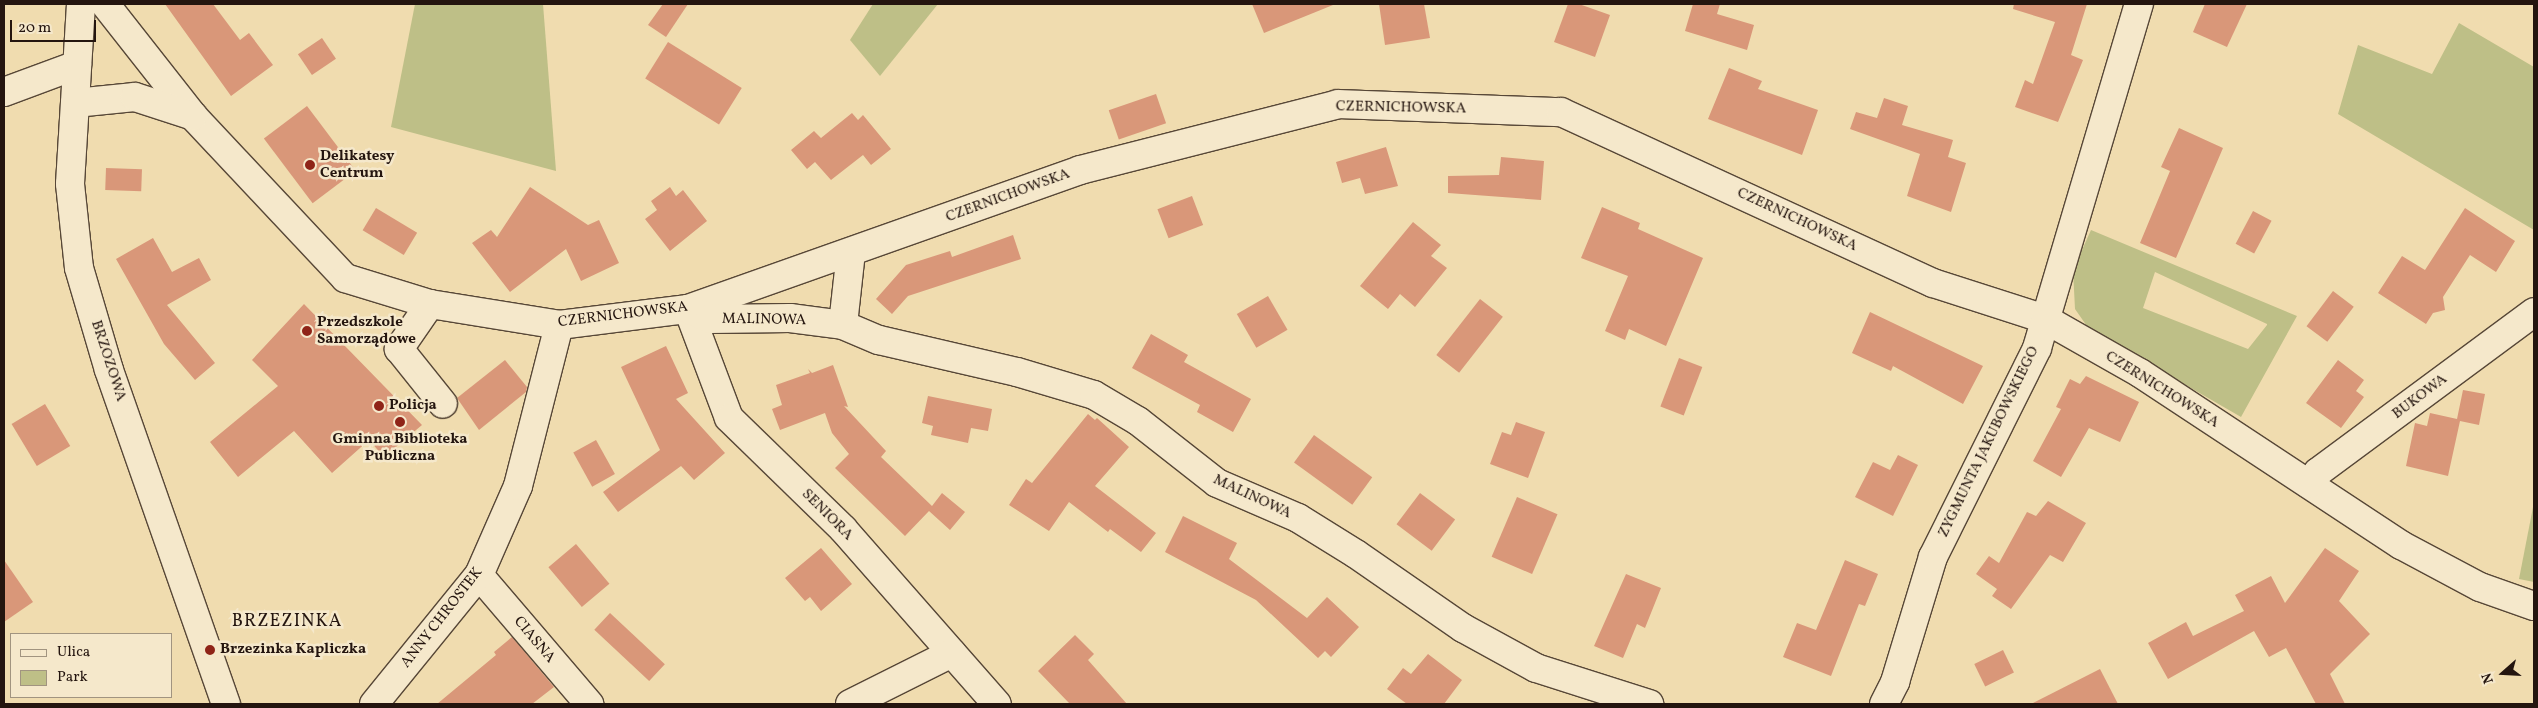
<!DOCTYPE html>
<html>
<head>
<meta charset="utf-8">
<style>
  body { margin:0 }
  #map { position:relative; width:2538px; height:708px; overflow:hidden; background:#f0dcaf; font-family:Vollkorn,serif }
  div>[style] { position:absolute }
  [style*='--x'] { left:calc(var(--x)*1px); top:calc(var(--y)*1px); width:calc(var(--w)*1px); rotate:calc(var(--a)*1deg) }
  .green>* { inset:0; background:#bebf87 }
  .building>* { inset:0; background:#d99779; transform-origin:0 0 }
  .roads { filter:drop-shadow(1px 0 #574737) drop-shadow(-1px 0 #574737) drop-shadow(0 1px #574737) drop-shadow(0 -1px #574737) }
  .minor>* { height:28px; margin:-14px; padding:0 14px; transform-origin:14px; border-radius:14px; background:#f5e8cb }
  .dots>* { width:14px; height:14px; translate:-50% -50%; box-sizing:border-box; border:2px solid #f5e8cb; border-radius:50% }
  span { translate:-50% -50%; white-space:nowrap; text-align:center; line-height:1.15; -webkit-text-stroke:5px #f5e8cb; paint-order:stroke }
  .street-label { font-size:15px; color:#24150f }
  .poi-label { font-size:15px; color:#24150f; font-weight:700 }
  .left { translate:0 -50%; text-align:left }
  .quarter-label { font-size:18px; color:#24150f; letter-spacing:1px }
  .frame { position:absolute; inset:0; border:5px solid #24150f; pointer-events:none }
  .legend { position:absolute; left:10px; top:633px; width:162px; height:65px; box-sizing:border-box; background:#f5e8cb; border:1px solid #a19480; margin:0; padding:6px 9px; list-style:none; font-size:15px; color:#24150f }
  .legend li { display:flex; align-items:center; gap:10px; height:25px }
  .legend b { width:25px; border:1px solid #a19480 }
  .north { position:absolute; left:2478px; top:648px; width:50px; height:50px; -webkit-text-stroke:4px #f5e8cb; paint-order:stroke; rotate:251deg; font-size:14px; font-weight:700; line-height:20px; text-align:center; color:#24150f }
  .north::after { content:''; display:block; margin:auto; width:18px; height:22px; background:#24150f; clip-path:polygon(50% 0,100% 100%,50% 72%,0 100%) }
  .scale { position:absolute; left:10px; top:20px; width:86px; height:22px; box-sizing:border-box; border:2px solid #24150f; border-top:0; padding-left:6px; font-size:15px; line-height:18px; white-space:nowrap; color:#24150f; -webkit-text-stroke:4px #f5e8cb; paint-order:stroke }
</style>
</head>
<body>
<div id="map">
  <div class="green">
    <i style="clip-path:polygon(415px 4px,543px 4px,556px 171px,391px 127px)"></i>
    <i style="clip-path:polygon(873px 4px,938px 4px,880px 76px,850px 40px)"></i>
    <i style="clip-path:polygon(2459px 23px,2534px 67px,2534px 230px,2338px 114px,2358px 45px,2432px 74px)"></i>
    <i style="clip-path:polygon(evenodd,2091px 230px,2297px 316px,2241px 417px,2089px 329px,2075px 309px,2073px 270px,2091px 230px,2155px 272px,2267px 324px,2267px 325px,2248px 349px,2143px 308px,2155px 272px)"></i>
    <i style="clip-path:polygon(2534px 502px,2534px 582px,2519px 579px)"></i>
  </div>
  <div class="building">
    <i style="clip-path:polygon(165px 4px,213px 4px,240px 40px,249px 33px,273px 65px,231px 96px)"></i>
    <i style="clip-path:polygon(663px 4px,688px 4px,666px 37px,648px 25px)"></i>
    <i style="clip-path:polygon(1252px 4px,1333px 4px,1333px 5px,1264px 33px)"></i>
    <i style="clip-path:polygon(1379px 4px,1424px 4px,1430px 38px,1385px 45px)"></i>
    <i style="clip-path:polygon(1568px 4px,1579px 4px,1610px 15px,1595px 57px,1554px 42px)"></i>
    <i style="clip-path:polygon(1693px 4px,1720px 4px,1717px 14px,1754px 25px,1747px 50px,1685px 31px)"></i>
    <i style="clip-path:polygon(2014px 4px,2087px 4px,2071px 55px,2083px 60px,2058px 122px,2015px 107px,2025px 80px,2033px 84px,2055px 22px,2013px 9px)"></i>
    <i style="clip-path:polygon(2205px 4px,2247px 4px,2227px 47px,2193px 32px)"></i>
    <i style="left:322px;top:38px;width:25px;height:29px;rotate:56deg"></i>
    <i style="left:668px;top:42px;width:87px;height:43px;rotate:32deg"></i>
    <i style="clip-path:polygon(1729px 68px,1762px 81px,1758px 89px,1818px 110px,1802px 155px,1708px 119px)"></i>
    <i style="left:1156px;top:94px;width:31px;height:50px;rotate:71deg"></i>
    <i style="clip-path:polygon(1884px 98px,1908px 106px,1902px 125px,1953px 140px,1948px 157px,1966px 163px,1951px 212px,1907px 196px,1920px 154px,1850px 129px,1856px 112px,1877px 118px)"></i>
    <i style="left:307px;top:106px;width:81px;height:54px;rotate:53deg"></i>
    <i style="clip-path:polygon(852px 113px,858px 120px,863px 115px,891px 149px,871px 165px,863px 155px,831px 180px,815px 162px,807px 169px,791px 150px,814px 131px,821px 138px)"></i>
    <i style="clip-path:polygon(2179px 128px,2223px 148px,2176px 258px,2140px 243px,2170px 171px,2161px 167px)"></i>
    <i style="clip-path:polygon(1386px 147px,1398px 186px,1365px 194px,1360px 178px,1342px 183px,1336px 162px)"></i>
    <i style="clip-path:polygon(1501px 157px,1544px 161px,1541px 200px,1448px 193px,1448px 176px,1499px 175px)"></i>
    <i style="left:106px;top:168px;width:36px;height:22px;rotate:2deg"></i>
    <i style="clip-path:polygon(530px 187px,588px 225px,599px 220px,619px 263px,581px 281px,566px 249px,510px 292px,472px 243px,491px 230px,497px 237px)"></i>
    <i style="clip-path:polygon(670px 187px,676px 196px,683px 190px,707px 221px,670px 251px,645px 219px,657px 210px,651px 201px)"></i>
    <i style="left:1192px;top:196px;width:31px;height:37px;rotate:69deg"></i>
    <i style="clip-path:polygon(1602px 207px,1640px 223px,1638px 229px,1703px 258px,1666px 346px,1629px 329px,1625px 340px,1605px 331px,1628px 276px,1581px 258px)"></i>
    <i style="left:376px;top:208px;width:48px;height:26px;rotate:31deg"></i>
    <i style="clip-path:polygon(2465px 208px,2515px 241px,2496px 272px,2470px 255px,2443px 297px,2445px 310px,2433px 313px,2426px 324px,2378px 293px,2402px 256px,2425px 270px)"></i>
    <i style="left:2253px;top:211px;width:21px;height:37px;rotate:28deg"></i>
    <i style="clip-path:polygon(1413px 222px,1441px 245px,1431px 256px,1447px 268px,1415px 307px,1400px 294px,1388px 309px,1360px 286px)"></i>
    <i style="clip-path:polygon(1013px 235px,1021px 259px,908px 296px,892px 314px,876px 299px,906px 265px,950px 251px,952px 257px)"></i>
    <i style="clip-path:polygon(153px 238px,172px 272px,199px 258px,211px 280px,167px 305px,215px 363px,195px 380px,164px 344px,116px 259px)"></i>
    <i style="left:2333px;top:291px;width:26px;height:44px;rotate:37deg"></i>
    <i style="left:1268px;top:296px;width:39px;height:36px;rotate:60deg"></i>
    <i style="left:1480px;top:299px;width:29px;height:71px;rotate:38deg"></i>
    <i style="clip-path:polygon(304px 304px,422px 425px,384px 457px,369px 440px,332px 473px,294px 431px,238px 477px,210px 442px,278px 386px,252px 360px)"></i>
    <i style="clip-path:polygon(1870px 312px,1983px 366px,1963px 404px,1893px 366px,1891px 371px,1852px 353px)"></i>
    <i style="clip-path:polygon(1151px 334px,1188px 355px,1184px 362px,1251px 399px,1233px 432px,1197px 412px,1200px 405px,1132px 368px)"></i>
    <i style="clip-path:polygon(666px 346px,688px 393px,676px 399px,725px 453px,694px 480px,681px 466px,618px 512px,603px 492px,660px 450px,621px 367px)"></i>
    <i style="left:1679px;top:358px;width:25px;height:52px;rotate:21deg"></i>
    <i style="clip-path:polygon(505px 360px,527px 387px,526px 392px,479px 430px,457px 398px)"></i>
    <i style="clip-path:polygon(2338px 360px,2364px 380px,2356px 391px,2364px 397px,2341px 428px,2306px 403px)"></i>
    <i style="clip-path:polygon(833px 365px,848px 407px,844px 406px,886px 451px,881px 457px,932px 506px,942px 493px,965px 512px,950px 530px,929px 511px,905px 536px,835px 468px,849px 454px,832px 433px,825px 413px,780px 430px,772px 409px,782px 405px,776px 385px,810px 373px,808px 369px,812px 373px)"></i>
    <i style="clip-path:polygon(2086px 376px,2139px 402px,2120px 442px,2089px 428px,2061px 477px,2033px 461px,2061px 409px,2056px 407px,2070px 379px,2080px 384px)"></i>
    <i style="clip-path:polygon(2463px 390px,2485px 394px,2479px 425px,2460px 421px,2448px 476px,2406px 466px,2415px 423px,2427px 426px,2430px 413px,2457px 419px)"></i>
    <i style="clip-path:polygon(928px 396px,992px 409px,988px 431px,971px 428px,968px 443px,931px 435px,933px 426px,922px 423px)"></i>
    <i style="left:45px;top:404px;width:49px;height:39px;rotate:59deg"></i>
    <i style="clip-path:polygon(1088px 414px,1095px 420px,1097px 418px,1129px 447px,1095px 486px,1156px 533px,1141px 552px,1110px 529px,1108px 532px,1069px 502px,1049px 531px,1009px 505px,1026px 479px,1032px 483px)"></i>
    <i style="clip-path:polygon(1516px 422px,1545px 432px,1528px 478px,1490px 464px,1502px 432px,1511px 435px)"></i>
    <i style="left:1314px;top:435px;width:72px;height:34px;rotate:36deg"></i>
    <i style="left:596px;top:440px;width:39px;height:26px;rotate:61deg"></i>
    <i style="clip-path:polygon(1898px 455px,1918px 465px,1893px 516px,1855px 497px,1873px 462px,1890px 470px)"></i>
    <i style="left:1420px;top:493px;width:44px;height:39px;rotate:37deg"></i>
    <i style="left:1517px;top:497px;width:44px;height:65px;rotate:23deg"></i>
    <i style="clip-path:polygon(2048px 501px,2086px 523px,2063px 562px,2050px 555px,2011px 609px,1992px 596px,1997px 589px,1976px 574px,1989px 556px,1999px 563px,2027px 512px,2036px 516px)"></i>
    <i style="clip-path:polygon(1183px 516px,1237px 543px,1229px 559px,1307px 618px,1327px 597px,1359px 627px,1331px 657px,1325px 651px,1318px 658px,1256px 600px,1165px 552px)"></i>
    <i style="left:576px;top:544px;width:52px;height:36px;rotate:50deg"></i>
    <i style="clip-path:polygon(821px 548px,852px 584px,821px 611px,810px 597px,805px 601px,785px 578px)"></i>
    <i style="clip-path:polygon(2325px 548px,2359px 571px,2339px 601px,2370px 634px,2330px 674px,2345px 704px,2316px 704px,2286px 648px,2269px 657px,2254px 631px,2168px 679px,2148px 643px,2186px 622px,2193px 636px,2244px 611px,2235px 595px,2271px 576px,2285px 603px)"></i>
    <i style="clip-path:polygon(4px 560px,33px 602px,4px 622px)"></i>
    <i style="clip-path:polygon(1845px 560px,1878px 574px,1865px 606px,1859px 604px,1831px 676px,1783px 657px,1797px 623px,1816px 630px)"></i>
    <i style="clip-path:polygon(1626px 574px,1661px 588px,1645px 628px,1637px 624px,1623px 658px,1594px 646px)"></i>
    <i style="left:610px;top:613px;width:75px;height:23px;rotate:43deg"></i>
    <i style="clip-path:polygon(1075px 635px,1094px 654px,1088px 660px,1127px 704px,1070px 704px,1038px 671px)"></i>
    <i style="clip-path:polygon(512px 637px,554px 687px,532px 704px,437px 704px,496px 655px,494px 652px)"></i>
    <i style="left:2003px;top:650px;width:25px;height:32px;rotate:64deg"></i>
    <i style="clip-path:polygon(1428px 654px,1462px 680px,1444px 704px,1407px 704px,1387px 689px,1403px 668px,1411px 674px)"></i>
    <i style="clip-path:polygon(2100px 669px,2118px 704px,2031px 704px)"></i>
  </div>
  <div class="roads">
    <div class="minor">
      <i style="--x:81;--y:4;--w:180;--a:93.5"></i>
      <i style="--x:70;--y:184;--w:84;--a:83.9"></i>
      <i style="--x:79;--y:268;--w:106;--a:73.6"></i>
      <i style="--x:109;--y:370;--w:354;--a:70.7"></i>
      <i style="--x:105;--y:4;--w:142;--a:51.8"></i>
      <i style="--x:193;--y:116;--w:222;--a:46.8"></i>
      <i style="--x:345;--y:278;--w:89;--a:17"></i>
      <i style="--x:430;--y:304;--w:131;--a:9.2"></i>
      <i style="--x:559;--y:325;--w:130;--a:-7.1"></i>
      <i style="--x:688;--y:309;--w:416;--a:-19.5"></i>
      <i style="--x:1080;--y:170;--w:266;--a:-14.3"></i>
      <i style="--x:1338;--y:104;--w:223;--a:2.1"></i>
      <i style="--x:1561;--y:112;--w:409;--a:24.7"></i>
      <i style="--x:1933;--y:283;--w:118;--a:17.8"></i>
      <i style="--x:2045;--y:319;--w:109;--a:29.6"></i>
      <i style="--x:2140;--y:373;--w:313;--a:33.4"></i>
      <i style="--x:2401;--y:545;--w:89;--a:28"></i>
      <i style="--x:2480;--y:587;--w:57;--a:19.4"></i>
      <i style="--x:4;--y:92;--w:78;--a:-20.3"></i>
      <i style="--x:75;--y:103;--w:60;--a:-5.7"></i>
      <i style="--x:135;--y:97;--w:61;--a:18.1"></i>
      <i style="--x:851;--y:252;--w:73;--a:96.3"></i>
      <i style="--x:843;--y:325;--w:39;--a:23"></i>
      <i style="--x:879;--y:340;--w:142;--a:13.1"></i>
      <i style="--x:1017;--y:372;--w:80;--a:16.6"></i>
      <i style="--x:1094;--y:395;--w:51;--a:30.6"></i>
      <i style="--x:1138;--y:421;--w:100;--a:38.1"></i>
      <i style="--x:1217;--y:483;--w:88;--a:23.4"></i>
      <i style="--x:1298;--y:518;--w:68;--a:31.8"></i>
      <i style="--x:1356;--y:554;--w:130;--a:34.7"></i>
      <i style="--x:1463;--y:628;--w:83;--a:28.7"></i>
      <i style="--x:1536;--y:668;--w:119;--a:17.7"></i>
      <i style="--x:430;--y:304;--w:55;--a:124.6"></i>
      <i style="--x:399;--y:349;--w:70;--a:51.3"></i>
      <i style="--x:688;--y:309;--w:116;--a:69.4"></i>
      <i style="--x:729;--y:418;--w:159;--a:44.2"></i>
      <i style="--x:843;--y:529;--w:233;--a:48.7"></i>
      <i style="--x:688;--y:309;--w:24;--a:24"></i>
      <i style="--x:710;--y:319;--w:80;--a:-0.7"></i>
      <i style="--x:790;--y:318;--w:53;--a:7.5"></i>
      <i style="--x:2309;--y:484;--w:15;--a:-53"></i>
      <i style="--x:2318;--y:472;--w:269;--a:-36.5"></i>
      <i style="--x:479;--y:575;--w:170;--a:49.5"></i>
      <i style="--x:374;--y:704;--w:166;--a:-50.9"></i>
      <i style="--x:479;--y:575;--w:97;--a:-66.3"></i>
      <i style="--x:518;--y:486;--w:166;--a:-75.7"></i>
      <i style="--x:850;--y:704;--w:114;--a:-26.6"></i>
      <i style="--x:1884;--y:704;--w:25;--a:-63"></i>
      <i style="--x:1895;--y:682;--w:131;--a:-73.1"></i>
      <i style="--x:1933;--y:557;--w:233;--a:-63.5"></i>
      <i style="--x:2037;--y:348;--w:359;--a:-73.5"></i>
    </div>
  </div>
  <div class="dots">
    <i style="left:310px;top:165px;background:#8f2418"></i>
    <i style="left:307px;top:331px;background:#8f2418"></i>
    <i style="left:379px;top:406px;background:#8f2418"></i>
    <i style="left:400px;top:422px;background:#8f2418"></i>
    <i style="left:210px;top:650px;background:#8f2418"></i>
  </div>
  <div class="street-label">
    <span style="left:1401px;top:108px;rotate:1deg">CZERNICHOWSKA</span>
    <span style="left:1008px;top:196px;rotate:-20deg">CZERNICHOWSKA</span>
    <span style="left:1797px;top:220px;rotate:25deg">CZERNICHOWSKA</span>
    <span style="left:623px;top:315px;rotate:-7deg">CZERNICHOWSKA</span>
    <span style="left:764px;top:320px;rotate:1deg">MALINOWA</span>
    <span style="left:108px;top:361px;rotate:72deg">BRZOZOWA</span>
    <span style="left:2162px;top:390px;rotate:32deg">CZERNICHOWSKA</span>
    <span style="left:2420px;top:397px;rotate:-37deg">BUKOWA</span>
    <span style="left:1989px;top:442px;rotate:-64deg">ZYGMUNTA JAKUBOWSKIEGO</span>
    <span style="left:1252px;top:497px;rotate:25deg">MALINOWA</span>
    <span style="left:827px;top:515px;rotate:45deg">SENIORA</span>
    <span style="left:442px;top:618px;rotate:-52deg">ANNY CHROSTEK</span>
    <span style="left:534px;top:640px;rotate:50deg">CIASNA</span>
  </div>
  <div class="poi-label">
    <span class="left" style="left:320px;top:165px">Delikatesy<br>Centrum</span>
    <span class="left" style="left:317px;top:331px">Przedszkole<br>Samorządowe</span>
    <span class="left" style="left:389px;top:406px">Policja</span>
    <span style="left:400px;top:448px">Gminna Biblioteka<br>Publiczna</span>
    <span class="left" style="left:220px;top:650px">Brzezinka Kapliczka</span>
  </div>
  <div class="quarter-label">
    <span style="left:287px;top:622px">BRZEZINKA</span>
  </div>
  <div class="frame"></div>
  <ul class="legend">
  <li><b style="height:6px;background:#f5e8cb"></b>Ulica</li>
  <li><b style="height:14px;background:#bebf87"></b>Park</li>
  </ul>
  <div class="north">N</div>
  <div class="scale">20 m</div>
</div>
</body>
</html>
